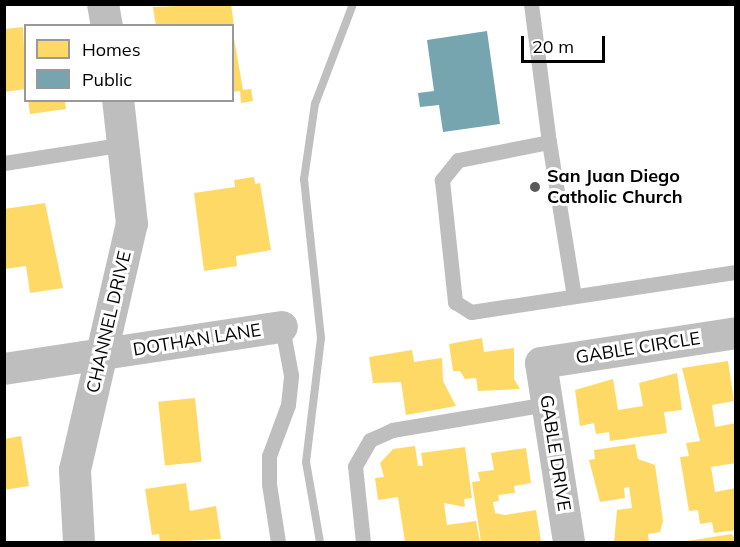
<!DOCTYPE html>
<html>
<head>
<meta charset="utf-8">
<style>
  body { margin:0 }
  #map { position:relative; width:740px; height:547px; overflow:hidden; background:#fff; font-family:Mulish,sans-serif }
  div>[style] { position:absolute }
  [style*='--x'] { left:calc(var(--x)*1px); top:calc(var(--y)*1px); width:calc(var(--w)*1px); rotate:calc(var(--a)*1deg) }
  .homes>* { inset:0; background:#ffd966; transform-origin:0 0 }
  .public>* { inset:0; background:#76a5af }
  .stream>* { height:8px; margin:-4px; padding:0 4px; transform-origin:4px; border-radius:4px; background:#bfbfbf }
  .lane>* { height:15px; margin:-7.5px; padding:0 7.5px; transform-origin:7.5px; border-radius:7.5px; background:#bebebe }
  .street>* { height:32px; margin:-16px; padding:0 16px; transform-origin:16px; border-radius:16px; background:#bebebe }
  .dots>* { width:16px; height:16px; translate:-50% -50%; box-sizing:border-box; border:3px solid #fff; border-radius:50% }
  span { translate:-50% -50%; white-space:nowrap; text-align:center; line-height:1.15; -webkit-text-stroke:6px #fff; paint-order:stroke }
  .poi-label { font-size:18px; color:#000; font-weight:700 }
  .left { translate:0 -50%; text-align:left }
  .street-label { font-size:18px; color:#000 }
  .frame { position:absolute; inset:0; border:6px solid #000; pointer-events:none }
  .legend { position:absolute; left:24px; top:24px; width:210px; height:78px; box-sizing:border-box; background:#fff; border:2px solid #999; margin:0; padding:8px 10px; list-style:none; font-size:18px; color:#000 }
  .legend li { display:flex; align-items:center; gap:12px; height:30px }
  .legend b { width:30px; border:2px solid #999 }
  .scale { position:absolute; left:521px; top:36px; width:84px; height:27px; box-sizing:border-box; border:3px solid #000; border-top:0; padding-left:8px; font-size:18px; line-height:21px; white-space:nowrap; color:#000; -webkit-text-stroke:4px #fff; paint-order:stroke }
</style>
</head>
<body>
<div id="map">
  <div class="homes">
    <i style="clip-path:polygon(231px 4px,234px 26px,156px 26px,153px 7px)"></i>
    <i style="clip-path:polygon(23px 27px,26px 89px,4px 92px,4px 29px)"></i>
    <i style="clip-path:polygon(232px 27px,243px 90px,251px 89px,253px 101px,241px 103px,240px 91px,232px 92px)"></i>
    <i style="clip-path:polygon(28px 100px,65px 100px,66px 109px,30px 114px)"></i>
    <i style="clip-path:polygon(254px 177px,255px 184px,260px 183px,271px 250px,236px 256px,237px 266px,204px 271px,194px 193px,235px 187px,234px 180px)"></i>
    <i style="clip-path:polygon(45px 203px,63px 288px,30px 293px,26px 266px,4px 269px,4px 209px)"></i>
    <i style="clip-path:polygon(482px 338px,484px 352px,514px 348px,514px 379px,520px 389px,478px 391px,476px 378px,465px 379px,460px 371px,453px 371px,449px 344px)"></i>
    <i style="clip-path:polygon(412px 350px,414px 362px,442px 358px,443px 381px,456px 406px,406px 415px,401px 382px,373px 383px,369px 357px)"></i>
    <i style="clip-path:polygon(728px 361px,734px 401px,712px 405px,715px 427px,736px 423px,736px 463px,711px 467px,715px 492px,736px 488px,736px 530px,714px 533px,712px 522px,700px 524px,698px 510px,689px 511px,680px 457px,689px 456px,686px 443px,700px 441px,682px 368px)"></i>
    <i style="clip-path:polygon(677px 373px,682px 410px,664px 412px,667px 433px,610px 441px,609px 432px,596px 434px,594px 423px,580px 426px,575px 390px,613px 379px,618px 410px,643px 406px,639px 383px)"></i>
    <i style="left:195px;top:398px;width:64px;height:37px;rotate:84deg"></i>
    <i style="clip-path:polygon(21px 436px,29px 486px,4px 490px,4px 439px)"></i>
    <i style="clip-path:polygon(635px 444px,638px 459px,655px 465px,663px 521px,660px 532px,648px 534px,649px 542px,614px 542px,617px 510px,632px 508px,629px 487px,624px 488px,625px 498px,600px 502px,589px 460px,595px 459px,594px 450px)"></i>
    <i style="clip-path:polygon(415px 446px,418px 466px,423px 466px,421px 453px,465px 447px,472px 498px,464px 499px,465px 507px,444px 503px,447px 525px,476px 521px,480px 542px,405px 542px,398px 497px,378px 500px,375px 478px,384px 477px,380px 463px,393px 449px)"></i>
    <i style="clip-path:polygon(526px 448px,531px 483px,514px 486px,515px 493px,498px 495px,499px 501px,493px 502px,495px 513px,505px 515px,536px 510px,541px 542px,481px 542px,472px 482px,480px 481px,478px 472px,494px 470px,491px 453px)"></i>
    <i style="clip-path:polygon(186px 483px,190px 511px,216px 506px,221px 539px,160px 542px,159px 534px,152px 535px,145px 489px)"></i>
    <i style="clip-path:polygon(732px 534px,736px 542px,687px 542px,687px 541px)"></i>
  </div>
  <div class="public">
    <i style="clip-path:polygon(487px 31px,500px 124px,443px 132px,439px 105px,420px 107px,418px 93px,434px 91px,427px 40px)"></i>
  </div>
  <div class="stream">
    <i style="--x:320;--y:542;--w:81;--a:-99.9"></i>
    <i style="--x:306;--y:462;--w:125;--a:-83.1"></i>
    <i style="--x:321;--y:338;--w:160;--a:-96.1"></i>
    <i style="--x:304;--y:179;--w:76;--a:-81.7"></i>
    <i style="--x:315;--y:104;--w:107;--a:-69.2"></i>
  </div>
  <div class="lane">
    <i style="--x:531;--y:4;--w:139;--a:82.6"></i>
    <i style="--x:549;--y:142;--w:93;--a:168.8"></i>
    <i style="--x:458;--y:160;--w:26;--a:129"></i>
    <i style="--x:442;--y:180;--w:123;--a:83.9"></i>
    <i style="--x:455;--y:302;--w:19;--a:32"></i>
    <i style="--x:471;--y:312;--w:268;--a:-8.6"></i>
    <i style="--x:549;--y:142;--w:156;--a:80.8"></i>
    <i style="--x:4;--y:163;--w:122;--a:-8.9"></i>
    <i style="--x:278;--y:542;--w:59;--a:-98.8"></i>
    <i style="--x:269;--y:484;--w:28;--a:-90"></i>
    <i style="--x:269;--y:456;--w:54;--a:-69.6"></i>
    <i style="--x:288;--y:405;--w:30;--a:-84"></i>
    <i style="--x:291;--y:375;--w:49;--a:-100.6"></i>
    <i style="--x:363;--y:542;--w:76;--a:-96"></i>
    <i style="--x:355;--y:466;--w:30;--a:-60"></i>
    <i style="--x:370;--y:440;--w:24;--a:-24"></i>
    <i style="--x:392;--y:430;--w:158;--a:-9.5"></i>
  </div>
  <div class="street">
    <i style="--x:103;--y:4;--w:22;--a:80"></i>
    <i style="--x:4;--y:369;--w:281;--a:-8.6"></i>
    <i style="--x:79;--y:542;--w:72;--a:-93.2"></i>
    <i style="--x:75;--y:470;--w:253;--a:-77"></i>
    <i style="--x:132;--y:224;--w:125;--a:-96.4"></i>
    <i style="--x:569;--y:542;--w:181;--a:-98.9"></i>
    <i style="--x:541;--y:363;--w:197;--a:-8.7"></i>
  </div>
  <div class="dots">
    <i style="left:535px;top:187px;background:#595959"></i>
  </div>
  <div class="poi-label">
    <span class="left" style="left:547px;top:187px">San Juan Diego<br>Catholic Church</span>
  </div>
  <div class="street-label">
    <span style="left:109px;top:322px;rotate:-77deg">CHANNEL DRIVE</span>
    <span style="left:197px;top:340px;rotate:-9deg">DOTHAN LANE</span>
    <span style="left:638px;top:348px;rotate:-9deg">GABLE CIRCLE</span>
    <span style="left:555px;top:453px;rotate:81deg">GABLE DRIVE</span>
  </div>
  <div class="frame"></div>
  <ul class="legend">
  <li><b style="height:16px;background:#ffd966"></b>Homes</li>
  <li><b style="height:16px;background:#76a5af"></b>Public</li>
  </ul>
  <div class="scale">20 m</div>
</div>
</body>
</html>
